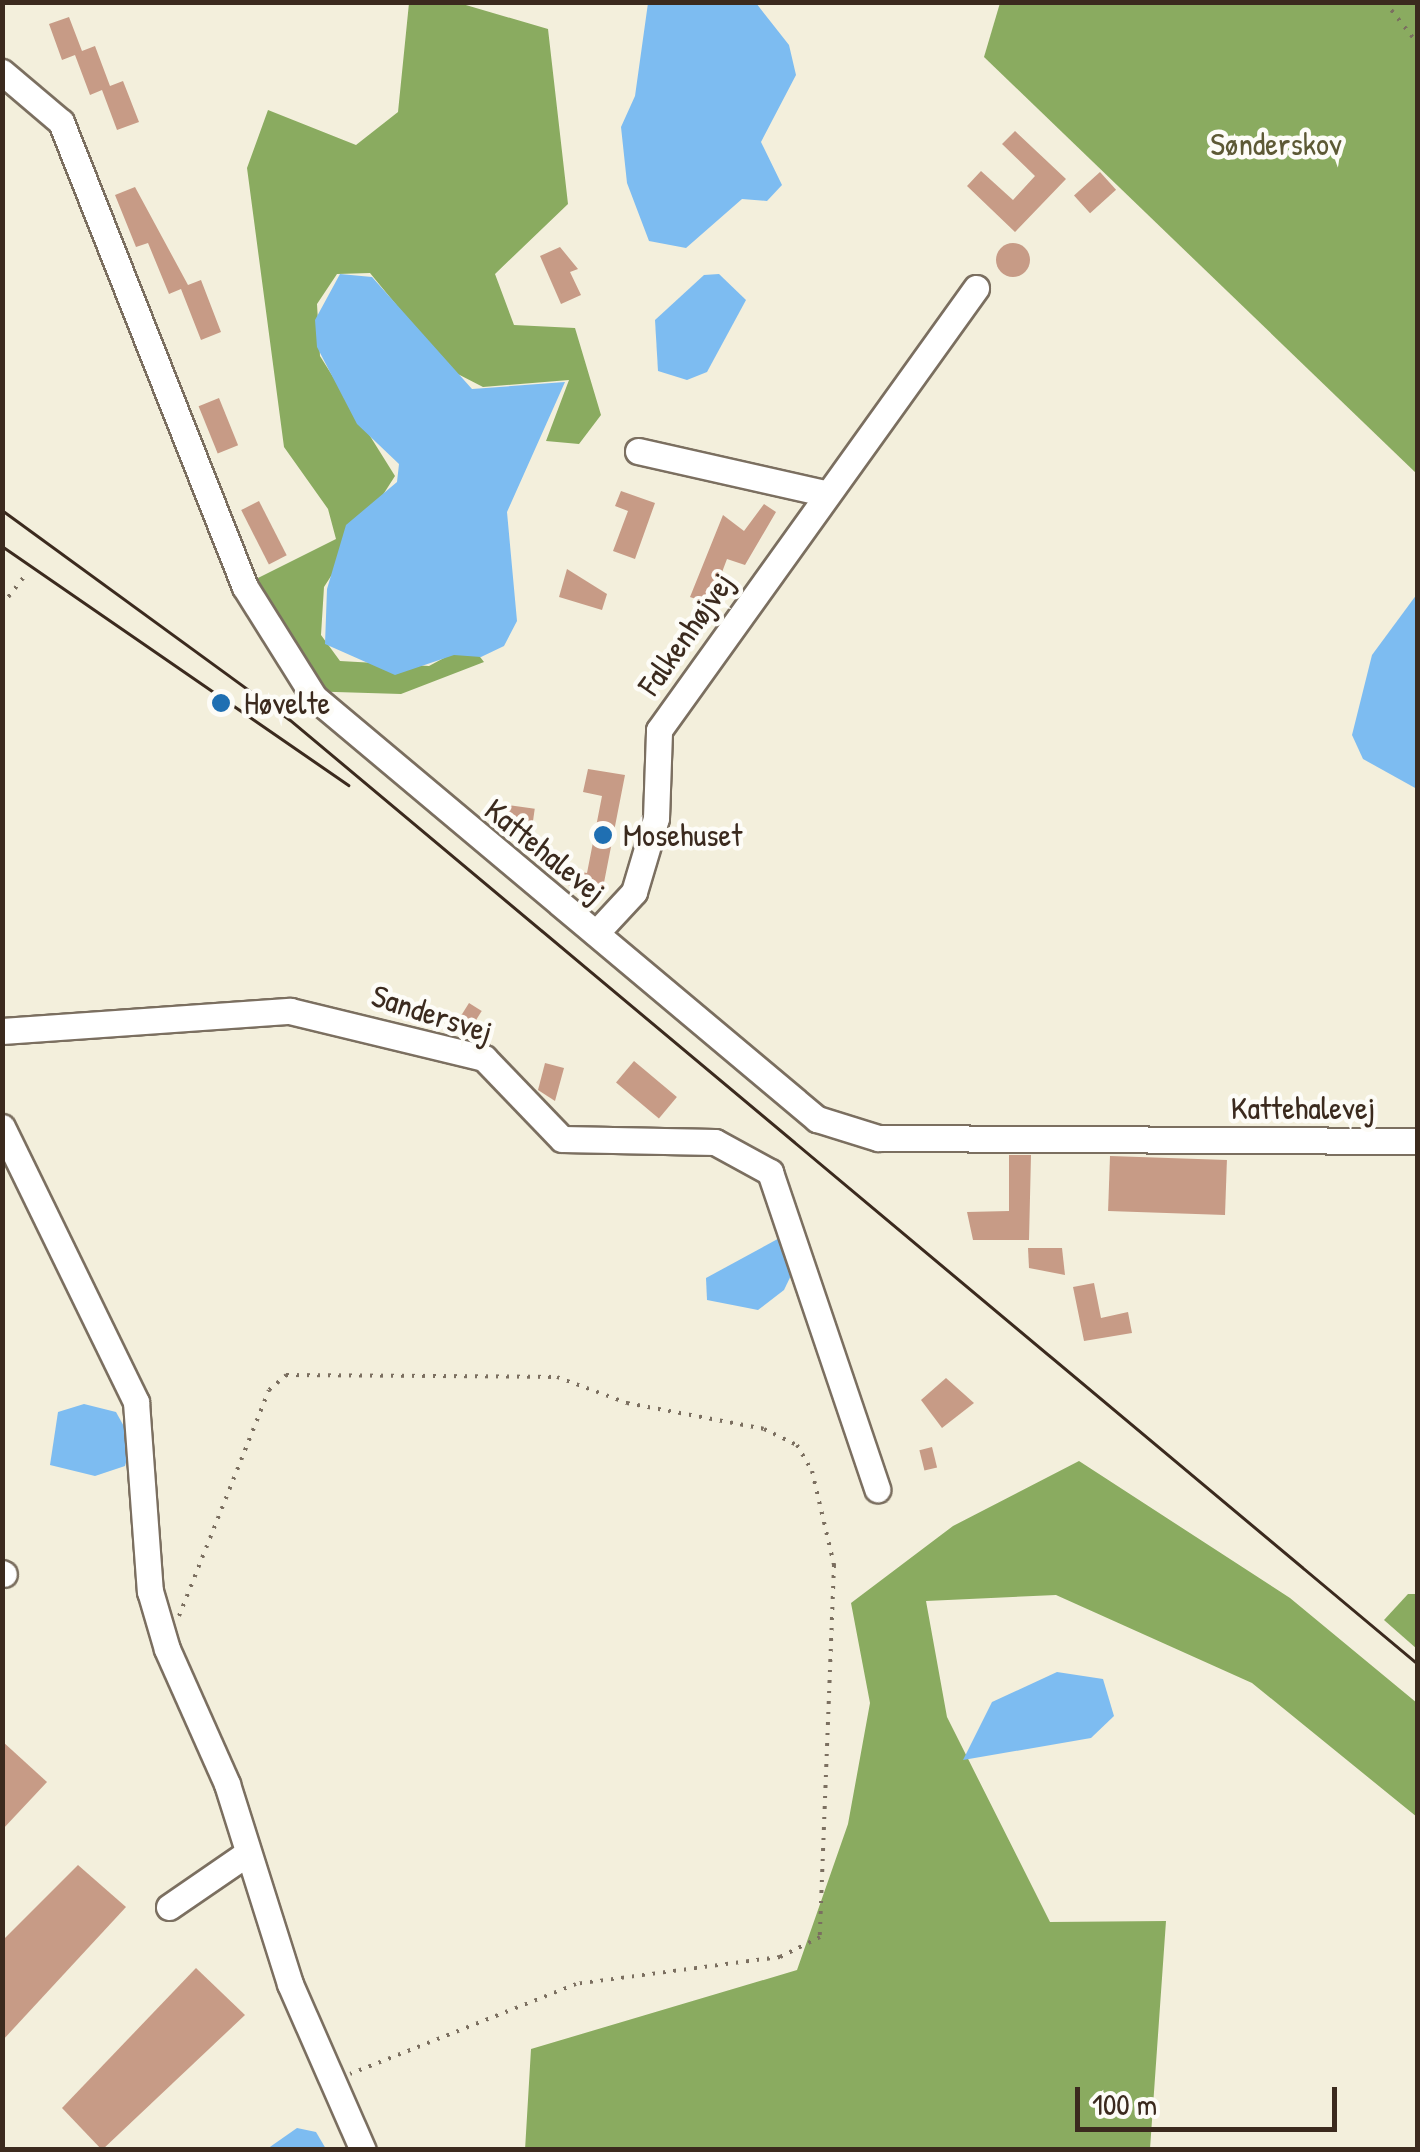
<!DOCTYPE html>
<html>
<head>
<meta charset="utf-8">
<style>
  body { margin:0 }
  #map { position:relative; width:1420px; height:2152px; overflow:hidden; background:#f3efdc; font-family:"Patrick Hand",sans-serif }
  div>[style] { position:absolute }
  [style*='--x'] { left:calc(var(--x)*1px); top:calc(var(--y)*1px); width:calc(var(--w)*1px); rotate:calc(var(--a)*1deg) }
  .forest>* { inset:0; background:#8aab60 }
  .water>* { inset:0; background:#7dbcf1 }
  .building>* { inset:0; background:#c79b86; transform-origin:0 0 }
  .round { border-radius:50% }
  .path>* { height:4px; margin-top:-2px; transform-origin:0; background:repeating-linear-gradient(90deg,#7b6f60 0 2.5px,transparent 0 10.5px) }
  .roads { filter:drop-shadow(2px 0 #7b6f60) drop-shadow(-2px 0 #7b6f60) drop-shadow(0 2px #7b6f60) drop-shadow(0 -2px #7b6f60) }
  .minor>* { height:25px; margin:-12.5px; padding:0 12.5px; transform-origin:12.5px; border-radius:12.5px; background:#fff }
  .tram>* { height:2.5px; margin:-1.25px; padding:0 1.25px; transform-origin:1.25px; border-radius:1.25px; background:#3b2a1e }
  .dots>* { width:28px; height:28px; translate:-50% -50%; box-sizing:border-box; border:5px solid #fdfcf7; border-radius:50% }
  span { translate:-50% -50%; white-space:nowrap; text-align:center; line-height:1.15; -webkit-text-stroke:9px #fdfcf7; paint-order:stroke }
  .park-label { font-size:32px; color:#5d5935 }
  .street-label { font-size:32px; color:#3b2a1e }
  .poi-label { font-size:32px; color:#3b2a1e }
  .left { translate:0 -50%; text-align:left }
  .frame { position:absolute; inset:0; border:5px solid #3b2a1e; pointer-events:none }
  .scale { position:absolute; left:1075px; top:2087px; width:262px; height:45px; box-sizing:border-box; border:5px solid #3b2a1e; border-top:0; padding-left:12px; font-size:30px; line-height:35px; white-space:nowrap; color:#3b2a1e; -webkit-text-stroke:8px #fdfcf7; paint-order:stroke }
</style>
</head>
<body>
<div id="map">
  <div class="forest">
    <i style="clip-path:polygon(409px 3px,459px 3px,548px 29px,568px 204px,495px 274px,514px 325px,575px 328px,601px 415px,579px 444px,546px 441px,569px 380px,483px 387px,450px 370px,370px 273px,337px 274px,317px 304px,320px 356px,395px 476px,324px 587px,321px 635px,340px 661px,429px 666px,470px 644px,484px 662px,401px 694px,303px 691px,252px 581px,336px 539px,328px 509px,284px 447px,247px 168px,268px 110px,356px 145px,398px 112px)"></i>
    <i style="clip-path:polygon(1000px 3px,1417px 3px,1417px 474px,984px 57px)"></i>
    <i style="clip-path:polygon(1079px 1461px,1290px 1598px,1417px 1703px,1417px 1817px,1252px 1683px,1056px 1595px,926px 1601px,947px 1717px,1050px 1922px,1166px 1921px,1150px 2149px,525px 2150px,531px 2049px,797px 1970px,848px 1824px,870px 1703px,851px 1603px,953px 1526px)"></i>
    <i style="clip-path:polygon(1408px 1594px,1417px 1594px,1417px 1649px,1384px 1620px)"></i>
  </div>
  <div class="water">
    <i style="clip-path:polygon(648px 3px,756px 3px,789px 45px,796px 75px,761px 142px,782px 185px,767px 201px,742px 199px,686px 248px,649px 241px,627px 183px,621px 127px,635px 96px)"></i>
    <i style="clip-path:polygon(340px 274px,372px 277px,472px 389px,565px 382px,507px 512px,517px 621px,504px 646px,481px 657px,454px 655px,395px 675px,325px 644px,327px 589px,346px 525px,397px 482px,399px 464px,357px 424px,317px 347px,315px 320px)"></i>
    <i style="clip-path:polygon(719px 274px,746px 300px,707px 372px,687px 380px,658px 371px,655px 320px,704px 275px)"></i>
    <i style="clip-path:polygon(1417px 594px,1417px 789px,1363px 759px,1352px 735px,1372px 655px)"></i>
    <i style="clip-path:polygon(785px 1235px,797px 1263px,784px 1290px,758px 1310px,707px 1300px,706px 1278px)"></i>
    <i style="clip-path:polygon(84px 1404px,116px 1412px,132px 1441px,125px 1466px,95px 1476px,50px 1465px,58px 1412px)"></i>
    <i style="clip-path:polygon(1057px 1672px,1103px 1679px,1114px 1716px,1091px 1738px,963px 1760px,992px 1702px)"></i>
    <i style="clip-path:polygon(297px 2128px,316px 2132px,326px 2149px,267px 2149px)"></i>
  </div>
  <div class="building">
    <i style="clip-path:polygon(69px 17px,82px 51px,95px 46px,110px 86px,123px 81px,139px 122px,117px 130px,102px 90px,90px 95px,75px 55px,62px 60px,49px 24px)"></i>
    <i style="clip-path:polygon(1015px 131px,1066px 179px,1015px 232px,967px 186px,981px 171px,1013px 200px,1035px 176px,1002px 144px)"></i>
    <i style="left:1100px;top:172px;width:24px;height:35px;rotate:48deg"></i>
    <i style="clip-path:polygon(135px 187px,188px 285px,201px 280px,221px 332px,201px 340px,181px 289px,169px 294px,148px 243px,136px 247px,115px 195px)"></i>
    <i class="round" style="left:996px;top:243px;width:34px;height:34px"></i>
    <i style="clip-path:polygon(560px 247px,578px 269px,570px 272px,581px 295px,561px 304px,540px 256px)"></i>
    <i style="left:219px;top:398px;width:51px;height:22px;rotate:68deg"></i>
    <i style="clip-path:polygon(621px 491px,655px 503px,635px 559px,613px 551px,628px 511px,615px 506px)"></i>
    <i style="left:259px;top:501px;width:61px;height:20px;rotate:63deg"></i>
    <i style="clip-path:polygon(764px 504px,776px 512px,745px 565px,727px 559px,710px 604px,690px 597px,723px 515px,744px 531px)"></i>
    <i style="clip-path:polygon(567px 569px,607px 594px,602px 610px,559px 597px)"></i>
    <i style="clip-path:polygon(588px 769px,625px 775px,601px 898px,560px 882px,562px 869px,587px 873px,602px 796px,583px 792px)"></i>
    <i style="left:508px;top:805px;width:27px;height:29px;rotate:8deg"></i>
    <i style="clip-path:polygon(540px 849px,558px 852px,556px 869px,538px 864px)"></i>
    <i style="left:469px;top:1003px;width:15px;height:22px;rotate:32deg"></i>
    <i style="left:634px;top:1061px;width:56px;height:28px;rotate:40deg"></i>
    <i style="clip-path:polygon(545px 1063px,564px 1068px,555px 1101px,538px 1090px)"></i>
    <i style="clip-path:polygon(1009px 1155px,1031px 1155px,1029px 1240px,973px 1240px,967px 1212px,1009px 1211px)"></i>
    <i style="left:1110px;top:1156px;width:117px;height:55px;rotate:2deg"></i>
    <i style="clip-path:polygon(1028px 1248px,1062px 1248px,1065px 1275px,1029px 1268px)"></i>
    <i style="clip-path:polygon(1094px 1283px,1101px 1318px,1128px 1312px,1132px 1333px,1084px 1341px,1073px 1287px)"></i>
    <i style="clip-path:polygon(946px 1378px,974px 1403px,942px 1428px,921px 1400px)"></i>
    <i style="left:932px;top:1447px;width:21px;height:13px;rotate:76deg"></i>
    <i style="clip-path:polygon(2px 1741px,47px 1782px,2px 1830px)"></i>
    <i style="clip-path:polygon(78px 1865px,126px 1907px,2px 2041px,2px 1941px)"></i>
    <i style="clip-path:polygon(196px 1968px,245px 2015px,102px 2150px,62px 2108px)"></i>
  </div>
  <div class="path">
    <i style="--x:1385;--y:2;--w:53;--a:51.8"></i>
    <i style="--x:2;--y:605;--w:39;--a:-52"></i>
    <i style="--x:179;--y:1616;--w:243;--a:-68.3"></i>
    <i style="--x:269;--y:1390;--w:23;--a:-41"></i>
    <i style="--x:286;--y:1375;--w:271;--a:0.4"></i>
    <i style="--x:557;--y:1377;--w:75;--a:20.4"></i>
    <i style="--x:627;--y:1403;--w:139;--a:10.7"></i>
    <i style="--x:764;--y:1429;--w:37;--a:26"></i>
    <i style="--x:797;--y:1445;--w:30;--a:60"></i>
    <i style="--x:812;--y:1471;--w:97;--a:76.8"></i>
    <i style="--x:834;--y:1565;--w:372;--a:92.2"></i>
    <i style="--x:820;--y:1937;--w:45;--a:153.4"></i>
    <i style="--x:780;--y:1957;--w:206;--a:172.5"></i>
    <i style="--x:576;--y:1984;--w:243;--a:158.3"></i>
  </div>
  <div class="roads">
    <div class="minor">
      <i style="--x:2;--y:72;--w:77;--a:40.3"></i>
      <i style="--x:61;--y:122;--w:500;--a:68.41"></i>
      <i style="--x:245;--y:587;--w:130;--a:57.9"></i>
      <i style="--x:314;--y:697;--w:657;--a:40"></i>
      <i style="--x:817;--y:1119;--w:64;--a:17.3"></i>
      <i style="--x:878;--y:1138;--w:540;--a:0.32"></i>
      <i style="--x:638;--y:451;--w:192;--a:12.7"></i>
      <i style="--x:596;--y:933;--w:56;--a:-47.2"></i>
      <i style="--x:634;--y:892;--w:77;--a:-73.4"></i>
      <i style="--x:656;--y:818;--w:88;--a:-88"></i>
      <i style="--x:659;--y:730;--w:544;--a:-54.35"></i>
      <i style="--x:2;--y:1031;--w:289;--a:-4"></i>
      <i style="--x:290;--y:1011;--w:200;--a:13.6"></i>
      <i style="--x:484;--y:1058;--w:112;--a:46.1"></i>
      <i style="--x:562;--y:1139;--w:153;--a:1.1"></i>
      <i style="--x:715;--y:1142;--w:63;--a:28.6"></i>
      <i style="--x:770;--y:1172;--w:335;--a:71.3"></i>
      <i style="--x:2;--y:1127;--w:306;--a:64"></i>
      <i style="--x:136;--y:1402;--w:190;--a:85.8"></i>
      <i style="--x:150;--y:1591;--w:60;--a:73.7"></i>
      <i style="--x:167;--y:1649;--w:148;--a:66"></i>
      <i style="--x:227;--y:1784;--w:210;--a:72.5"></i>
      <i style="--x:290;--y:1984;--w:181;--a:66.3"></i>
      <i style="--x:2;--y:1573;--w:2;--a:27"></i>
      <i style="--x:169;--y:1907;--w:93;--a:-34.5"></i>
    </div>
  </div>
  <div class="tram">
    <i style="--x:2;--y:510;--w:355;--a:36.1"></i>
    <i style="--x:289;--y:719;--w:1472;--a:39.93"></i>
    <i style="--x:2;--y:546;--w:421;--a:34.6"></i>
  </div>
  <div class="dots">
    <i style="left:221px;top:703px;background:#1f6fb2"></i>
    <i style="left:603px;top:835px;background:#1f6fb2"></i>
  </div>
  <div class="park-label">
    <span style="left:1276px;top:144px">Sønderskov</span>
  </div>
  <div class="street-label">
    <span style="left:686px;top:634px;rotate:-55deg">Falkenhøjvej</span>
    <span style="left:545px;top:851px;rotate:39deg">Kattehalevej</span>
    <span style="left:432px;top:1014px;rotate:18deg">Sandersvej</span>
    <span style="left:1303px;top:1108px">Kattehalevej</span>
  </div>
  <div class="poi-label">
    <span class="left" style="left:244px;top:703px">Høvelte</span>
    <span class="left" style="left:623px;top:835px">Mosehuset</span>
  </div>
  <div class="frame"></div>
  <div class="scale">100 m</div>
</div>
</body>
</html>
